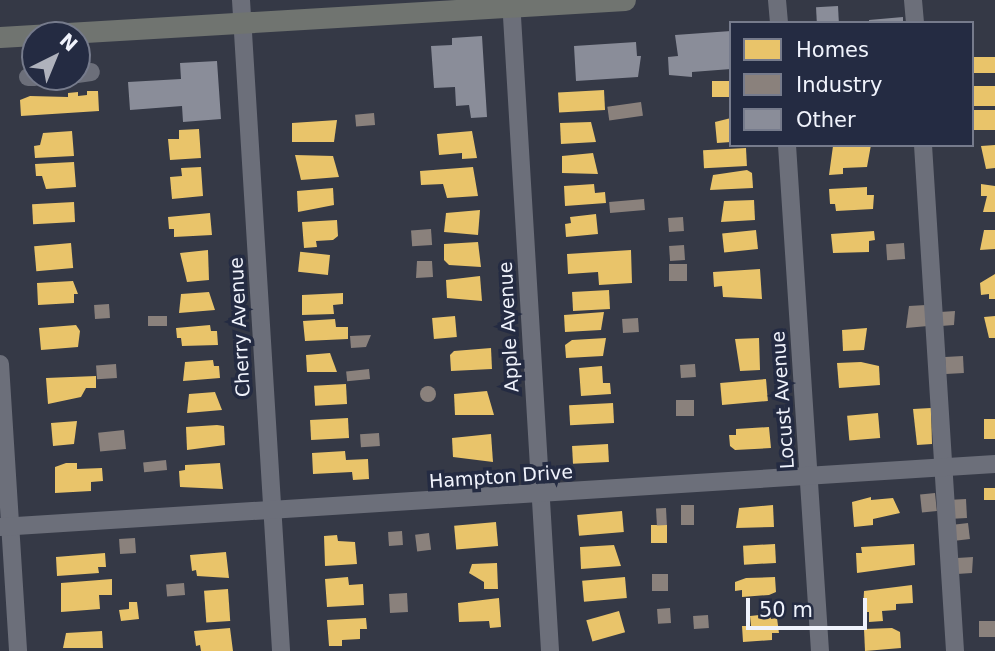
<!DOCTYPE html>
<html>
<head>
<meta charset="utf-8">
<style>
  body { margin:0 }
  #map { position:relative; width:995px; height:651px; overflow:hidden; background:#353946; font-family:"DejaVu Sans",sans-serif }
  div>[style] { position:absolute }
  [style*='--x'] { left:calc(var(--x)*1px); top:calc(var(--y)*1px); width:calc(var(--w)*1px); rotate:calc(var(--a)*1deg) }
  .homes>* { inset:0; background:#e9c46a; transform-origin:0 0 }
  .industry>* { inset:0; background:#8a817c; transform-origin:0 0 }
  .round { border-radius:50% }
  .building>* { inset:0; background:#8a8d99; transform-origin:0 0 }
  .minor>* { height:18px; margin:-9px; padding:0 9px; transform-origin:9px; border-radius:9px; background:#6c6f7a }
  .major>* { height:21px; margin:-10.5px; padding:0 10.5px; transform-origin:10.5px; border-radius:10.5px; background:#707470 }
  span { translate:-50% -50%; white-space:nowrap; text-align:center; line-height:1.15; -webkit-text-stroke:7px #242b42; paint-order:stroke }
  .street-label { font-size:19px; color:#f0f3fc }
  .legend { position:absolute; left:729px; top:21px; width:245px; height:126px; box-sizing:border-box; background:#242b42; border:2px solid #767b8c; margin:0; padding:9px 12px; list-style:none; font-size:21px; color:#f0f3fc }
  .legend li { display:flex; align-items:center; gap:14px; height:35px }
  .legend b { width:35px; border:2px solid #767b8c }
  .north { position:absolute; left:21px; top:21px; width:70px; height:70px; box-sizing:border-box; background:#242b42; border:2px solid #767b8c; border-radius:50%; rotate:43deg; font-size:19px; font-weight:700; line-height:28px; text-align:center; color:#f0f3fc }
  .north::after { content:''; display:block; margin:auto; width:24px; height:32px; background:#afb2bc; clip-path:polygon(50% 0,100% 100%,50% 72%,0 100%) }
  .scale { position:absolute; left:746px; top:598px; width:121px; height:32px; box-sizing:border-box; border:4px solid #f0f3fc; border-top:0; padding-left:9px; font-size:21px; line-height:24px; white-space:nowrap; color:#f0f3fc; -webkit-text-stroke:5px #242b42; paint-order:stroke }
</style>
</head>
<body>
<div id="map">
  <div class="homes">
    <i style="left:995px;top:57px;width:16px;height:22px;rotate:90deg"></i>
    <i style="left:731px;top:81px;width:16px;height:19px;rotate:90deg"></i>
    <i style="left:995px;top:86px;width:20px;height:23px;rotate:90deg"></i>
    <i style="left:604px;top:90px;width:20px;height:46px;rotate:87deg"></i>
    <i style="clip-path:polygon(87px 91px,98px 91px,99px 111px,21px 116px,20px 100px,30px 96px,68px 97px,68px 93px,78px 92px,78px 96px,87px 95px)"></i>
    <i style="left:995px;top:110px;width:20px;height:21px;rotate:90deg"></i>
    <i style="clip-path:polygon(731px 118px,731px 142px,717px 143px,715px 122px)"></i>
    <i style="clip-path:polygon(337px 120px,334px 142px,292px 142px,292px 123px)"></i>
    <i style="clip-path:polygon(591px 122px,596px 142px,561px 144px,560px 123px)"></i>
    <i style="clip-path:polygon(199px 129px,201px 158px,170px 160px,168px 139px,179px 139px,179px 130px)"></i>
    <i style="clip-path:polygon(72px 131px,74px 156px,35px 158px,34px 146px,40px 145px,43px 133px)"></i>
    <i style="clip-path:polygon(472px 131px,477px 158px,462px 159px,462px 153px,439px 155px,437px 134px)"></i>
    <i style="clip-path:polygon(871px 145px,867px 167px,843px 168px,843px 174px,829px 175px,833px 146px)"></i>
    <i style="clip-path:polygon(995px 145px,995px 168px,986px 169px,981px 146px)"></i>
    <i style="left:746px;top:148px;width:18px;height:43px;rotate:87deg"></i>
    <i style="clip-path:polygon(593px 153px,598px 174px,562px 173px,562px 156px)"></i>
    <i style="clip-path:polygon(295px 155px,333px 156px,339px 177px,301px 180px)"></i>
    <i style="clip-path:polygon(74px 162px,76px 187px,46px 189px,42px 176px,36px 176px,35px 164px)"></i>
    <i style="clip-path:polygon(201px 167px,203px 196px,172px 199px,170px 177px,182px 176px,181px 168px)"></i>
    <i style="clip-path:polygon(473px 167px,478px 196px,447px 198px,443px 184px,421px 185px,420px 171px)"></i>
    <i style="clip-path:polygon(747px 170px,752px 173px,753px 188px,710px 190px,713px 175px)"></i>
    <i style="clip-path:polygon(594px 184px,595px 193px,605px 192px,606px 203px,565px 206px,564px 186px)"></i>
    <i style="clip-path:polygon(981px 184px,995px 186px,995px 212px,983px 212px,987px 196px,981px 196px)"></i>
    <i style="clip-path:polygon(867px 187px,867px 195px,874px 195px,873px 209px,836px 211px,835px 204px,830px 204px,829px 189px)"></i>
    <i style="clip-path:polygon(333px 188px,334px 205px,298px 212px,297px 191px)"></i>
    <i style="clip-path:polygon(754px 200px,755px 220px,721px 222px,724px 201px)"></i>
    <i style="left:74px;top:202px;width:20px;height:42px;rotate:87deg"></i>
    <i style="clip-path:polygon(480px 210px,478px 235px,444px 232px,446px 213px)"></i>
    <i style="clip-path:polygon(210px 213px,212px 235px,174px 237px,174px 229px,169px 229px,168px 217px)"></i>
    <i style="clip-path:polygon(596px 214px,598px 234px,566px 237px,565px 224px,571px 223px,570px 217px)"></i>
    <i style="clip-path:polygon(337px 220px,338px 236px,333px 240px,316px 241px,317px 247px,304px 248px,302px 222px)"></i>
    <i style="left:756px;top:230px;width:19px;height:34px;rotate:84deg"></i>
    <i style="clip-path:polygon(984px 230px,995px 230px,995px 249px,980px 250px)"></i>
    <i style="clip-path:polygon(874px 231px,875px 240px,869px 241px,869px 252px,833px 253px,831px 234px)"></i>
    <i style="clip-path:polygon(478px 242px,481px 267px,449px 265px,444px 260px,444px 244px)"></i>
    <i style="left:71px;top:243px;width:25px;height:37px;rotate:85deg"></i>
    <i style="clip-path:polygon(208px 250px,209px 280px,187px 282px,180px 253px)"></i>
    <i style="clip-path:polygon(631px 250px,632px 283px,599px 285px,598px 272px,568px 274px,567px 254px)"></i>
    <i style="left:330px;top:255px;width:20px;height:30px;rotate:96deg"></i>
    <i style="clip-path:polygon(760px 269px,762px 299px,723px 297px,722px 286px,714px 287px,713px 272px)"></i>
    <i style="clip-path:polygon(995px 274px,995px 299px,989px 299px,989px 294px,981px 295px,980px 283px)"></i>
    <i style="clip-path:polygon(480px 276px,482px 301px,447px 298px,446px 280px)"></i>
    <i style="clip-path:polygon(73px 281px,78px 294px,74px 294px,74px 303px,38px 305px,37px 283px)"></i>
    <i style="left:609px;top:290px;width:19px;height:37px;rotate:87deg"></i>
    <i style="clip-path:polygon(209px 292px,215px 310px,179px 313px,181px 294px)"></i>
    <i style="clip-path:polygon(343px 293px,343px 304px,333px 305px,334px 314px,302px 315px,302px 295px)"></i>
    <i style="clip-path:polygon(604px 312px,601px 330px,565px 332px,564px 315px)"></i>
    <i style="left:455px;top:316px;width:21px;height:23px;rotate:85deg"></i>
    <i style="clip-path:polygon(995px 316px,995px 338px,989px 338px,984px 317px)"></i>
    <i style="clip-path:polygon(335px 319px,336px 327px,348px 327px,348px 339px,305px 341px,303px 321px)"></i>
    <i style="clip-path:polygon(76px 325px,80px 331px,78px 347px,41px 350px,39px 328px)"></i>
    <i style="clip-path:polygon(210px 325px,211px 331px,217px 331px,218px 345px,182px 346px,181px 338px,177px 338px,176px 328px)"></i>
    <i style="clip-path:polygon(867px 328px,864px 350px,843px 351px,842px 330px)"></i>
    <i style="clip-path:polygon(606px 338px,603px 356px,566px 358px,565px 345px,572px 340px)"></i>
    <i style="clip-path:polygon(759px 338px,760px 370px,740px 371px,735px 339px)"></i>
    <i style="clip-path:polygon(491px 348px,492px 369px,451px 371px,450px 355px,454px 351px)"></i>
    <i style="clip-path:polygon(330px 353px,337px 372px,307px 372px,306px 355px)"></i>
    <i style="clip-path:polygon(213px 360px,214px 366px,219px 366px,220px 378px,183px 381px,185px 362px)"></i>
    <i style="clip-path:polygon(861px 362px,879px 366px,880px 385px,839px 388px,837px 363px)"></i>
    <i style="clip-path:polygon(602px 366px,603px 383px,610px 383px,611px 394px,581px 396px,579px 368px)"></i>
    <i style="clip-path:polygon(96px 376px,96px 388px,86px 388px,81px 397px,48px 404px,46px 378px)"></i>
    <i style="left:766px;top:379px;width:22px;height:46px;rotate:85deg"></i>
    <i style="left:346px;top:384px;width:20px;height:32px;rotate:87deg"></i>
    <i style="clip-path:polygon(487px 391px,494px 415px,455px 415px,454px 394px)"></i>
    <i style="clip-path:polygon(215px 392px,222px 410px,187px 413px,189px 394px)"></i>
    <i style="left:613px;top:403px;width:20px;height:44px;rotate:87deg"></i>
    <i style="clip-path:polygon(931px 408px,932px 444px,917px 445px,913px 409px)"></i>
    <i style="left:878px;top:413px;width:25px;height:31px;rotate:85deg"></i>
    <i style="left:348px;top:418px;width:20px;height:38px;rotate:87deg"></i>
    <i style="left:995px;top:419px;width:20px;height:11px;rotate:90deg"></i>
    <i style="clip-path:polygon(77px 421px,74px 444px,53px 446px,51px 423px)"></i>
    <i style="clip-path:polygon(217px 425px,224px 426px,225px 445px,187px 450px,186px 427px)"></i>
    <i style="clip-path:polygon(769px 427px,771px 448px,735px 450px,730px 446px,729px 435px,736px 435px,736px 429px)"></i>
    <i style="clip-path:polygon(491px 434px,493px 462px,453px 457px,452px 438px)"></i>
    <i style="left:608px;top:444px;width:18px;height:36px;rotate:87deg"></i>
    <i style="clip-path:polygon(345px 451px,346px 460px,368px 459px,369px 479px,353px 480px,352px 472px,313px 474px,312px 453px)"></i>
    <i style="clip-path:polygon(66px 463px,77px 463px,77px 469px,102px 468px,103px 481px,91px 482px,91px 491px,55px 493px,55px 467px)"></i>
    <i style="clip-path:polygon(220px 463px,223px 489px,180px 487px,179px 471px,185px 470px,185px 465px)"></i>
    <i style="left:995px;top:488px;width:12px;height:11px;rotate:90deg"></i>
    <i style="clip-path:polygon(871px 497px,871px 500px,893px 498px,900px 513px,873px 519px,873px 525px,854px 527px,852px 502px)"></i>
    <i style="clip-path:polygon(773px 505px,774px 527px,736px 528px,739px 508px)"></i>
    <i style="left:622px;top:511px;width:21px;height:45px;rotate:85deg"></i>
    <i style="left:496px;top:522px;width:24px;height:42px;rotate:85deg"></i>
    <i style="left:651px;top:525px;width:16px;height:18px"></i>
    <i style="clip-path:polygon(337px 535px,338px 541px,355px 542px,357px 564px,325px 566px,324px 536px)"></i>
    <i style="left:775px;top:544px;width:19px;height:32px;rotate:87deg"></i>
    <i style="clip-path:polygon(914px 544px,915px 565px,857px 573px,856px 553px,862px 553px,861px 547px)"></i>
    <i style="clip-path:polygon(614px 545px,621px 566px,581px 569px,580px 547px)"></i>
    <i style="clip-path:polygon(226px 552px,229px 578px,197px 576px,196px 570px,192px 571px,190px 555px)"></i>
    <i style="clip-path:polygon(105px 553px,106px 567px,98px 567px,99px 573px,57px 576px,56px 557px)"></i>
    <i style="clip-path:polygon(497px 563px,498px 589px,484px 589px,484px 582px,469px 573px,472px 564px)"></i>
    <i style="clip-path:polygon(348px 577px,349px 585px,363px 584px,364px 605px,327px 607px,325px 579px)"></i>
    <i style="left:625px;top:577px;width:21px;height:43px;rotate:85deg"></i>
    <i style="clip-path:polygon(775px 577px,776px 592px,769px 595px,742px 597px,742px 590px,735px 591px,735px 582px,746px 578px)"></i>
    <i style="clip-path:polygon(112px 579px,112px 595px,99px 595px,100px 609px,61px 612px,61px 583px)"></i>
    <i style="clip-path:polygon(912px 585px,913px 603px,896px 604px,896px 610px,882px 611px,883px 621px,869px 622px,869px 612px,863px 612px,864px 591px)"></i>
    <i style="left:228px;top:589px;width:32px;height:24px;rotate:86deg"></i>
    <i style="clip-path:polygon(499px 598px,501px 627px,490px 628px,489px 621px,459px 622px,458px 603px)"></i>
    <i style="clip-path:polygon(129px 602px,137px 602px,139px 619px,121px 621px,119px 610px,129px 609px)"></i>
    <i style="left:619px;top:611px;width:22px;height:34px;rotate:74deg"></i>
    <i style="clip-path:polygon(770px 614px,771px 619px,777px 618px,779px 633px,772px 633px,772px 640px,743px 642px,742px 626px,751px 626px,750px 616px)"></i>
    <i style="clip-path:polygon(366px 618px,367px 629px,360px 629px,360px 639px,342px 640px,342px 646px,329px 646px,327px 620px)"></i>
    <i style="clip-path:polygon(230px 628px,233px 651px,201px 651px,200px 645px,196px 646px,194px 631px)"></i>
    <i style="clip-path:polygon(892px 628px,900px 632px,901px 648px,865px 651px,864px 629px)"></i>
    <i style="clip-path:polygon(102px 631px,103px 648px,63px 648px,66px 633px)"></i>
  </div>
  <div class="industry">
    <i style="left:641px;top:102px;width:14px;height:34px;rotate:82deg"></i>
    <i style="left:374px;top:113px;width:12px;height:19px;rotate:85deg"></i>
    <i style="left:644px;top:199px;width:11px;height:35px;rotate:85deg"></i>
    <i style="left:683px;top:217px;width:14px;height:15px;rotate:86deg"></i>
    <i style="left:431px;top:229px;width:16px;height:20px;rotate:86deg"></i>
    <i style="left:904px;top:243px;width:16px;height:18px;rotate:86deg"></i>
    <i style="left:684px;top:245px;width:15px;height:15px;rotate:86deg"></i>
    <i style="clip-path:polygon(417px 261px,432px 261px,433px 277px,416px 278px)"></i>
    <i style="left:669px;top:264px;width:18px;height:17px"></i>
    <i style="left:109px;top:304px;width:14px;height:15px;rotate:86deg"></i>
    <i style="clip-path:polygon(926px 305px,928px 326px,906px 328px,909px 306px)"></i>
    <i style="clip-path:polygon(955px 311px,954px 325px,941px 326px,940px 312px)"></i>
    <i style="left:167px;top:316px;width:10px;height:19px;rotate:90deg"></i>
    <i style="left:638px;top:318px;width:14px;height:16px;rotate:86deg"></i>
    <i style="clip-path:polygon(371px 335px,366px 347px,351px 348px,350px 336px)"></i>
    <i style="left:963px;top:356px;width:17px;height:18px;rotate:87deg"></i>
    <i style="left:116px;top:364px;width:14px;height:20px;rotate:86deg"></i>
    <i style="left:695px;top:364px;width:13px;height:15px;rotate:86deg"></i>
    <i style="left:369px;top:369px;width:10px;height:23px;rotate:84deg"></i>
    <i class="round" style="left:420px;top:386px;width:16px;height:16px"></i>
    <i style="left:694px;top:400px;width:16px;height:18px;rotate:90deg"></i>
    <i style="left:124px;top:430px;width:19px;height:26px;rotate:84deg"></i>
    <i style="left:379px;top:433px;width:13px;height:19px;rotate:86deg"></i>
    <i style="left:166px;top:460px;width:10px;height:23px;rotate:84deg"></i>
    <i style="left:935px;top:493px;width:18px;height:15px;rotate:84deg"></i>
    <i style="left:966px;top:499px;width:19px;height:14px;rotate:87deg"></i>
    <i style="left:681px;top:505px;width:13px;height:20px"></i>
    <i style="left:666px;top:508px;width:17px;height:10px;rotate:87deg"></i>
    <i style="left:968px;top:523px;width:16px;height:17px;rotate:83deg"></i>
    <i style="left:402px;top:531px;width:14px;height:14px;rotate:86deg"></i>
    <i style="left:429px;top:533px;width:17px;height:14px;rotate:83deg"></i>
    <i style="left:135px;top:538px;width:15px;height:16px;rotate:86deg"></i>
    <i style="clip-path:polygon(973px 557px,972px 573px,957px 574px,957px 558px)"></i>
    <i style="left:652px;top:574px;width:16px;height:17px"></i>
    <i style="left:184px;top:583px;width:12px;height:18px;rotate:85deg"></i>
    <i style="left:407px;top:593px;width:19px;height:18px;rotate:87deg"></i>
    <i style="left:670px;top:608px;width:15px;height:13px;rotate:86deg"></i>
    <i style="left:708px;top:615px;width:13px;height:15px;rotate:86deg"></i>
    <i style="left:995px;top:621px;width:16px;height:16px;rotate:90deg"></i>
  </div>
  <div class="building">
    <i style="left:838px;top:6px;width:17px;height:22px;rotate:87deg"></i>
    <i style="clip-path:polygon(903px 17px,903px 23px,869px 23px,869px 20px)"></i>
    <i style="clip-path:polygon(731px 31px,731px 69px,692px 72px,692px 77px,669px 75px,668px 57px,678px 56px,675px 35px)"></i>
    <i style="clip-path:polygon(482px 36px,487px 117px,471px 118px,469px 105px,456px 106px,455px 87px,434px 88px,431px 46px,452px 45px,452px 38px)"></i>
    <i style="clip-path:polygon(636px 42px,637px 56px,641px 56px,638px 77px,576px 81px,574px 46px)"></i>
    <i style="clip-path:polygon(217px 61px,221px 119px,183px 122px,182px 106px,130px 110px,128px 82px,181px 79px,180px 63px)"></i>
  </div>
  <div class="minor">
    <i style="--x:241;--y:0;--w:652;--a:86.48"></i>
    <i style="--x:511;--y:0;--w:652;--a:86.57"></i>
    <i style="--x:777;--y:0;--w:23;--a:85"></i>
    <i style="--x:913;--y:0;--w:23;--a:85"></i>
    <i style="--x:77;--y:74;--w:14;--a:-8"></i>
    <i style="--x:28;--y:77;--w:7;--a:0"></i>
    <i style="--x:787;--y:145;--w:507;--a:86.27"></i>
    <i style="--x:923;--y:145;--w:507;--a:86.38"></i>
    <i style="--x:0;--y:364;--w:288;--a:86.4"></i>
    <i style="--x:0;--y:527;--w:997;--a:-3.62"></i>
  </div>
  <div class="major">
    <i style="--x:0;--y:37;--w:626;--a:-3.39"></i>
  </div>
  <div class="street-label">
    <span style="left:240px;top:327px;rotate:-93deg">Cherry Avenue</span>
    <span style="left:509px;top:327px;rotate:-93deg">Apple Avenue</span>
    <span style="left:783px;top:400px;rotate:-94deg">Locust Avenue</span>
    <span style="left:501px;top:477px;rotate:-4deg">Hampton Drive</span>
  </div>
  <ul class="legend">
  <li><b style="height:19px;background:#e9c46a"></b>Homes</li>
  <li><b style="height:19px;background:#8a817c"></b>Industry</li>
  <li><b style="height:19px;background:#8a8d99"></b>Other</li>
  </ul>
  <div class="north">N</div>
  <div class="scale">50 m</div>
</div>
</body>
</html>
